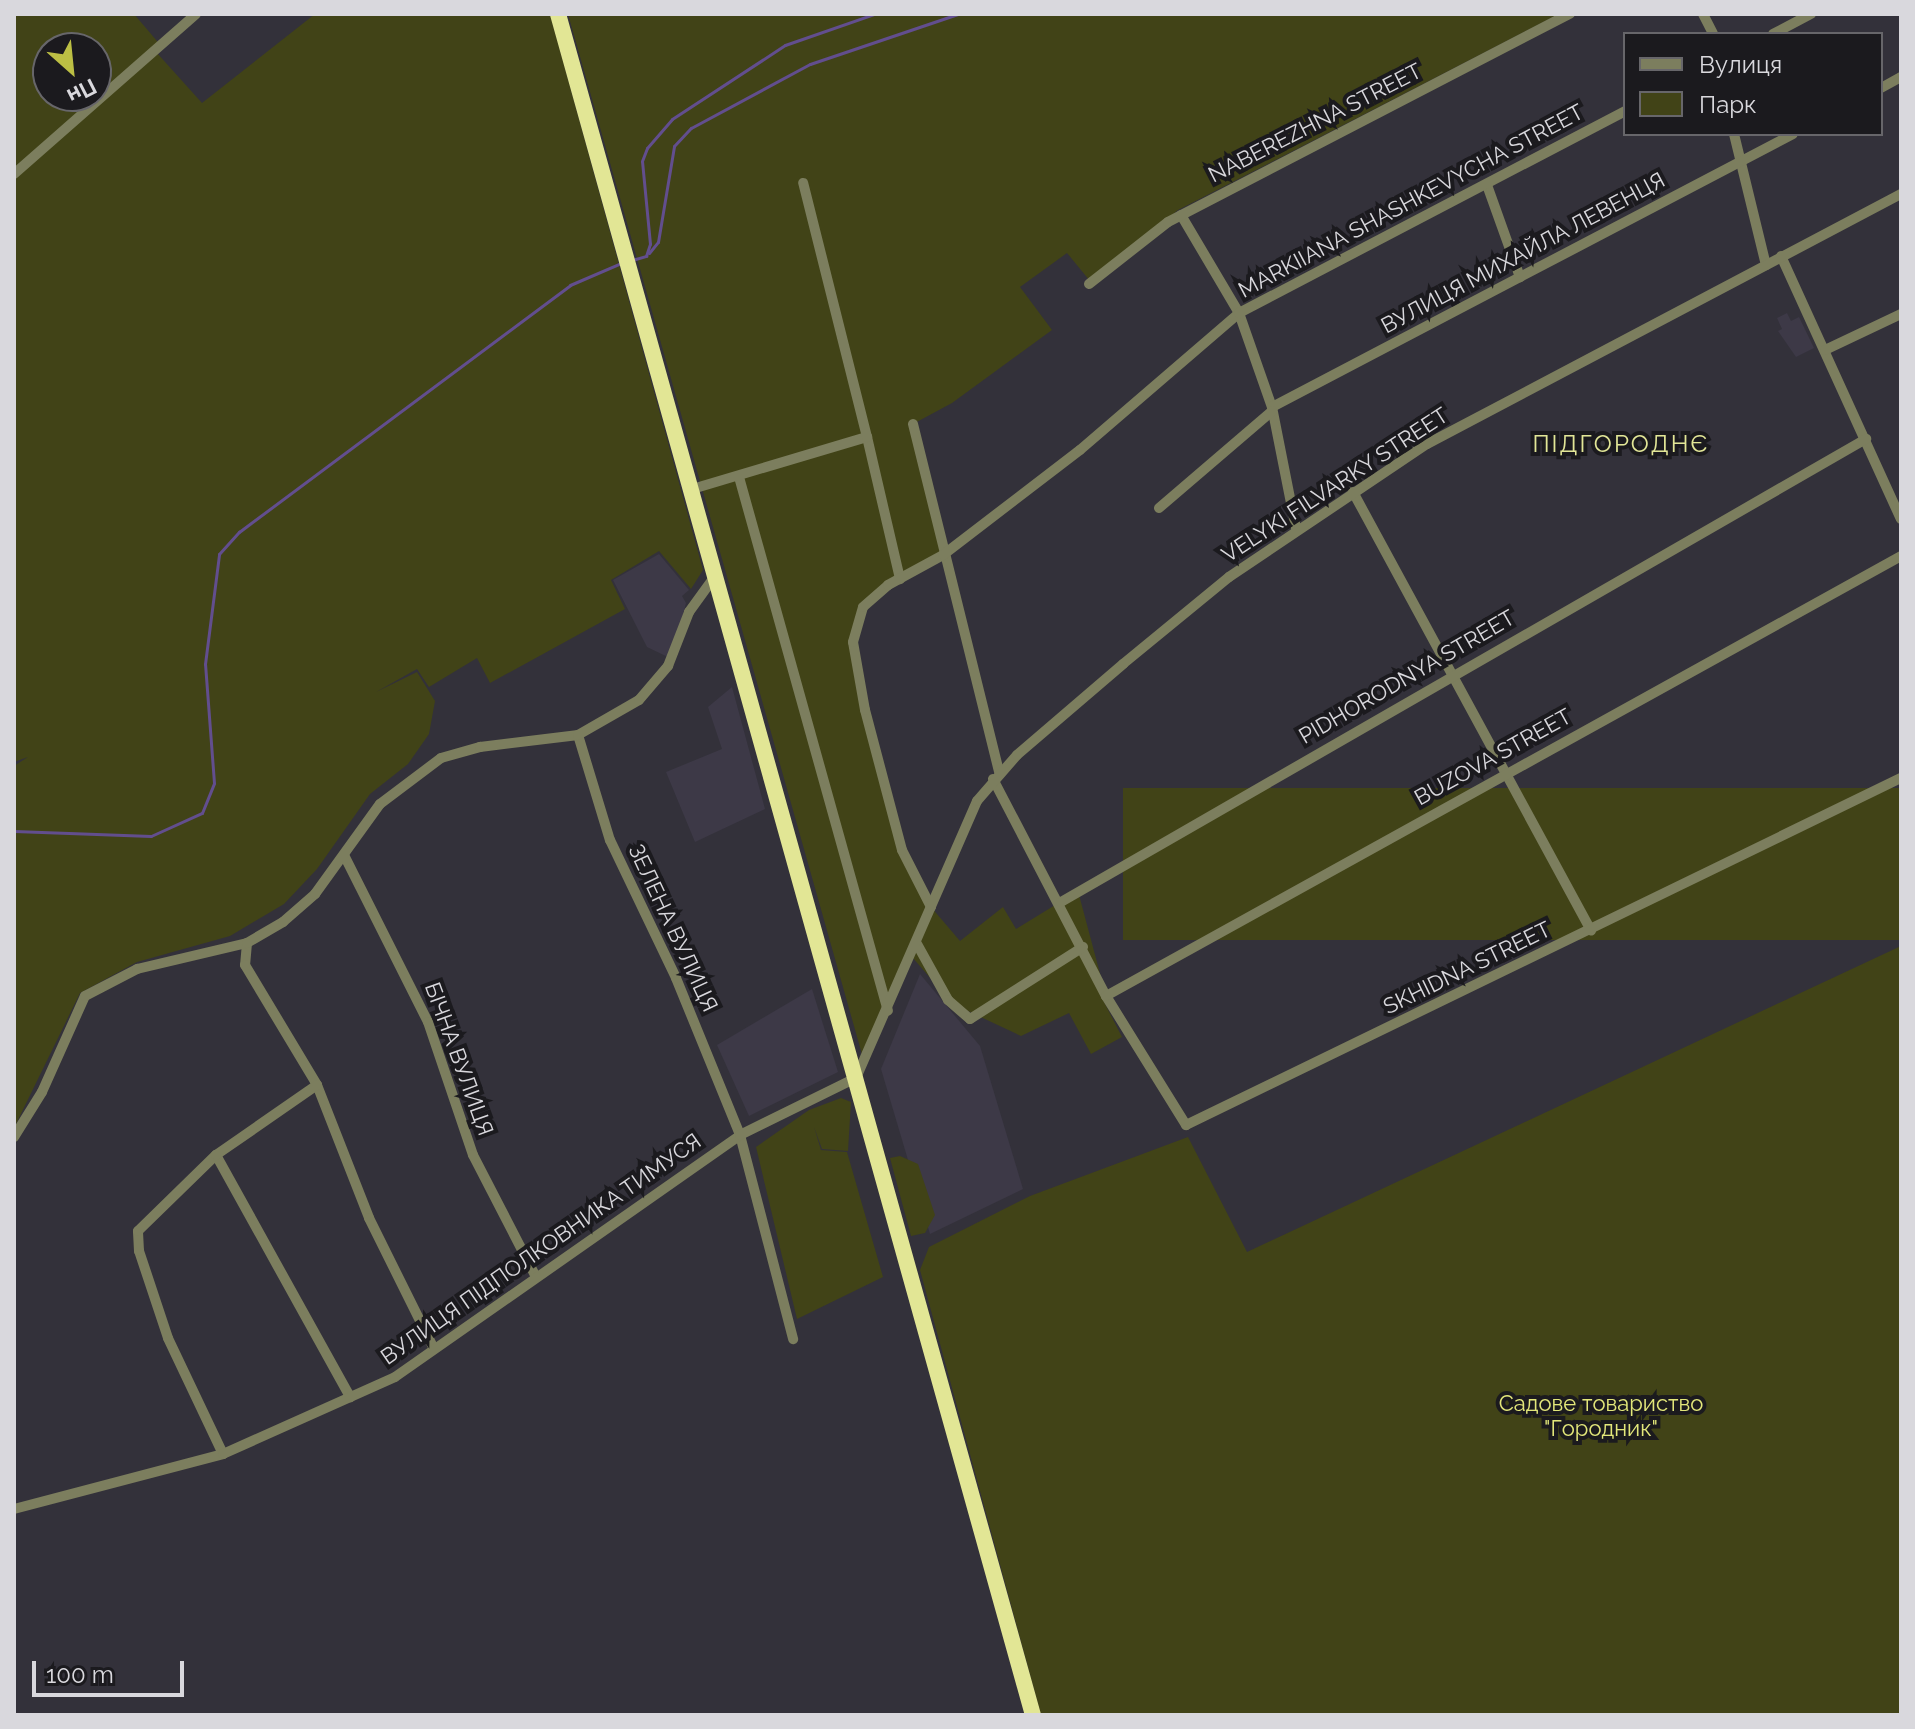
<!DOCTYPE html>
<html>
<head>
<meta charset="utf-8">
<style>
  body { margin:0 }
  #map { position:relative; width:1915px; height:1729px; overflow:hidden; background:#33313a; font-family:Raleway,sans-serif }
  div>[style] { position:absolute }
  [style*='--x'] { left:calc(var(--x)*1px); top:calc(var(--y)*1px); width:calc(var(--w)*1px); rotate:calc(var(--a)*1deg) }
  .built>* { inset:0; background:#3d3947 }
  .green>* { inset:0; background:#414317; transform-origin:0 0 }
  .stream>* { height:3px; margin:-1.5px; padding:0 1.5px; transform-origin:1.5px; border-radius:1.5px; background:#624e8e }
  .minor>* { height:10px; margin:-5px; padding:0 5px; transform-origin:5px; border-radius:5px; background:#7c7e5e }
  .highway>* { height:16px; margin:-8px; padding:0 8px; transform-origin:8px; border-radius:8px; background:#e2e695 }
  span { translate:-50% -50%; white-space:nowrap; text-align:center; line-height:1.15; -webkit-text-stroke:8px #1b1a1e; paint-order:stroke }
  .street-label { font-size:22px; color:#d9d8dd }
  .park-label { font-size:22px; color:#e3e77a }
  .neighbourhood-label { font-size:24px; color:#e2e697; letter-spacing:2px }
  .frame { position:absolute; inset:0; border:16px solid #d9d8dd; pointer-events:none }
  .legend { position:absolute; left:1623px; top:32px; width:260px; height:104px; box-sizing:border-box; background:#1b1a1e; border:2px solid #67666a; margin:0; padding:10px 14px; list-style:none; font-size:24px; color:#d9d8dd }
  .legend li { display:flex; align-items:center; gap:16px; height:40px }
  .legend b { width:40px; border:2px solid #67666a }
  .north { position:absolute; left:32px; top:32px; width:80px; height:80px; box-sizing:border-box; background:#1b1a1e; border:2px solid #67666a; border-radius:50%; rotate:153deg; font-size:22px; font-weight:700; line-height:32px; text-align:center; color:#d9d8dd }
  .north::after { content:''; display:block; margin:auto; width:28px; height:36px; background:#bcbf44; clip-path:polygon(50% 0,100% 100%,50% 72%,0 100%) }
  .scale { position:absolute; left:32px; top:1661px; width:152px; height:36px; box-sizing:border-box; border:4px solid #d9d8dd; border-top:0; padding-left:10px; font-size:24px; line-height:28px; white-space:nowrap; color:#d9d8dd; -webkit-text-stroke:6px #1b1a1e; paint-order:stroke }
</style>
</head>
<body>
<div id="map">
  <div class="built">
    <i style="clip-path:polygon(1787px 313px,1791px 321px,1799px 317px,1814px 348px,1796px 357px,1778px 331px,1782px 329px,1777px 318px)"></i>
    <i style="clip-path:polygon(659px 554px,689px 590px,682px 596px,686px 603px,672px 659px,647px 647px,613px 580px)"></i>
    <i style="clip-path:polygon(732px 687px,765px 809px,695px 842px,666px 772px,722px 749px,708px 707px)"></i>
    <i style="clip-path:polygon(920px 974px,980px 1046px,1023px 1189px,930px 1234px,881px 1069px)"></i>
    <i style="clip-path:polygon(812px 989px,838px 1072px,749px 1116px,717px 1045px)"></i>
  </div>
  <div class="green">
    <i style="clip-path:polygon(evenodd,14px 14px,134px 14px,157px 41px,157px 53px,202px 103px,315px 14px,550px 14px,703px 570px,691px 589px,659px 551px,611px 580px,625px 609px,490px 683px,477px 658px,429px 687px,417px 669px,376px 692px,417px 672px,435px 701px,429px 734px,408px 764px,370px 794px,317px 869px,284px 904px,230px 936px,137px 962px,80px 993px,14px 1128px,14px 766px,28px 757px,14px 762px,14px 14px,48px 48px,96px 48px,96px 96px,48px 96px,48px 48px)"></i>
    <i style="clip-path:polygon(568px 14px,1559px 14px,1178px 210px,1090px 281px,1067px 253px,1020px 287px,1052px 330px,952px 403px,913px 424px,943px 555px,873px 596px,853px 642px,902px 850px,931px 907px,960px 941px,1003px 907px,1016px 929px,1078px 891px,1106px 996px,1102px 998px,1122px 1037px,1091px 1054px,1069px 1013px,1021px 1036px,953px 1004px,912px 957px,865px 1065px)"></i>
    <i style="left:1901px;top:788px;width:152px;height:778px;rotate:90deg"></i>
    <i style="clip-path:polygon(1901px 946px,1901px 1715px,1041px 1715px,920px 1270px,929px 1247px,1030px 1196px,1188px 1137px,1247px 1252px)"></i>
    <i style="clip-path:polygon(841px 1098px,851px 1102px,848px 1151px,822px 1149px,814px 1127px,821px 1150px,847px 1152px,883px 1277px,797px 1319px,756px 1147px,809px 1110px)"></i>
    <i style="clip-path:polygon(900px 1156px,918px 1164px,935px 1215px,925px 1233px,911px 1236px,890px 1158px)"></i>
  </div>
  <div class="stream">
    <i style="--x:649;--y:253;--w:14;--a:-51"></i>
    <i style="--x:658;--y:242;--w:97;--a:-80.5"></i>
    <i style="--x:674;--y:146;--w:25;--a:-47"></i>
    <i style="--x:691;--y:128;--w:135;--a:-28.3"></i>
    <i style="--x:810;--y:64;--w:156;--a:-18.7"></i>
    <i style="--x:632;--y:260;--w:15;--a:-16"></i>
    <i style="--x:646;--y:256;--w:13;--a:-72"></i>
    <i style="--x:650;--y:244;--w:83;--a:-95.5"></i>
    <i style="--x:642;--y:161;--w:14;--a:-69"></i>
    <i style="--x:647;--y:148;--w:38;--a:-49"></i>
    <i style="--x:672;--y:119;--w:135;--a:-33.2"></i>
    <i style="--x:785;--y:45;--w:94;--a:-19.2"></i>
    <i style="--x:14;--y:831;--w:137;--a:2.1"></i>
    <i style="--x:151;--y:836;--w:56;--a:-24.3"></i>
    <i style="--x:202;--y:813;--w:32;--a:-68"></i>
    <i style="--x:214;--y:783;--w:119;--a:-94.3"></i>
    <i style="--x:205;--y:664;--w:111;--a:-82.7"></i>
    <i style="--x:219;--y:554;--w:30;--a:-48"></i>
    <i style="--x:239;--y:532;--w:413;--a:-36.7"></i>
    <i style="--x:570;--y:285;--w:56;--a:-23.3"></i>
  </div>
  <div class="minor">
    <i style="--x:1703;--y:14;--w:22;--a:63"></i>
    <i style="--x:1773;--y:34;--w:43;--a:-27.8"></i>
    <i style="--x:1881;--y:88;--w:23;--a:-29"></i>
    <i style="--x:1734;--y:134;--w:135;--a:76.3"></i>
    <i style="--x:14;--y:174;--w:242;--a:-41.3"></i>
    <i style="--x:1487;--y:185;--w:98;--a:70.3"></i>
    <i style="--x:1181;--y:215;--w:114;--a:59.4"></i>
    <i style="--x:1239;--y:313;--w:100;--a:70.7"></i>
    <i style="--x:1272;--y:407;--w:123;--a:78.8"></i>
    <i style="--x:1781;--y:256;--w:289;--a:65.5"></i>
    <i style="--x:1089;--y:284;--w:100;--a:-38.1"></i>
    <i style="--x:1168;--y:222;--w:453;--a:-27.4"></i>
    <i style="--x:1825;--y:350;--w:84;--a:-25.3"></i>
    <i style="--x:1272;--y:407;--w:588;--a:-27.65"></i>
    <i style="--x:913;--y:424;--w:358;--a:76.1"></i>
    <i style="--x:867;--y:437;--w:146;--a:76.9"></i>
    <i style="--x:739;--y:477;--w:554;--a:74.41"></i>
    <i style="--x:689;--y:490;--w:186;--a:-16.6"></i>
    <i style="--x:867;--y:437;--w:262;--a:-104.1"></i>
    <i style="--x:1353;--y:492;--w:499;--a:61.5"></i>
    <i style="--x:1159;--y:508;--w:149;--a:-40.6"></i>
    <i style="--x:578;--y:735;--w:110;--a:73.1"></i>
    <i style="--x:610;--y:840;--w:153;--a:64.4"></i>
    <i style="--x:676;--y:978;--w:170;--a:67.8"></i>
    <i style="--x:740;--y:1135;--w:211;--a:75.4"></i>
    <i style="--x:993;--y:779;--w:245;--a:62.5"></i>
    <i style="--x:1106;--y:996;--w:152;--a:58.2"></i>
    <i style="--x:1186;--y:1125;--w:795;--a:-25.89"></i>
    <i style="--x:344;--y:855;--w:187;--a:63.3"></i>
    <i style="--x:428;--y:1022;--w:140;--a:71.3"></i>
    <i style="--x:473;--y:1155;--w:137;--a:62.7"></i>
    <i style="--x:1061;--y:902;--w:929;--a:-29.91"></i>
    <i style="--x:931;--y:907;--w:64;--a:-117"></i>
    <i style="--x:902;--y:850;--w:145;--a:-104.8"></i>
    <i style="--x:865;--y:710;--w:69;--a:-100"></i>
    <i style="--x:853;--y:642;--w:36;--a:-74"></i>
    <i style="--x:863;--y:607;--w:33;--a:-41"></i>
    <i style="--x:888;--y:585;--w:63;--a:-28.6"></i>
    <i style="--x:943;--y:555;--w:173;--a:-37.5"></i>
    <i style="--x:1080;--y:450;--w:210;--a:-40.7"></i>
    <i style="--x:1239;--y:313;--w:436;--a:-27.6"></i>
    <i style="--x:247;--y:943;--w:22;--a:95"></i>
    <i style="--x:245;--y:965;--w:140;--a:59"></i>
    <i style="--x:317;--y:1085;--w:143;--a:68.6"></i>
    <i style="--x:369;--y:1218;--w:146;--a:63.6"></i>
    <i style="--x:917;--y:944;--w:64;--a:61"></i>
    <i style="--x:948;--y:1000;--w:29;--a:41"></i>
    <i style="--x:970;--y:1019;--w:134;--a:-32.5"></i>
    <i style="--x:1106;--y:996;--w:909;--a:-28.96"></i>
    <i style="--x:14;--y:1137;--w:53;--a:-58.1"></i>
    <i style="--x:42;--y:1092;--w:105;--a:-65.9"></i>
    <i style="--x:85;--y:996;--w:59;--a:-27.4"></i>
    <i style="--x:137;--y:969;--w:113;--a:-13.3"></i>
    <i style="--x:247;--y:943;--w:42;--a:-30.3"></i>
    <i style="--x:283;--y:922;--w:43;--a:-41.2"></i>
    <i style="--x:315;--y:894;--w:111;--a:-54.2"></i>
    <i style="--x:380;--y:804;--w:76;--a:-37"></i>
    <i style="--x:441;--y:758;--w:41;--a:-15.8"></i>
    <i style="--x:480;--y:747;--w:99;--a:-7"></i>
    <i style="--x:578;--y:735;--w:70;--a:-29.8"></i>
    <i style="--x:639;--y:700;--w:45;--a:-49.5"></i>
    <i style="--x:668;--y:666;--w:58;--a:-68.7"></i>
    <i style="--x:689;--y:612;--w:44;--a:-54.2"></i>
    <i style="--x:216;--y:1155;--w:277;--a:61"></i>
    <i style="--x:223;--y:1454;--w:128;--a:-115.4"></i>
    <i style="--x:168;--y:1338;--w:92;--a:-108.4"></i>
    <i style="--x:139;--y:1251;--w:20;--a:-93"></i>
    <i style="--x:138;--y:1231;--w:109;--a:-44.3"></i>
    <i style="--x:216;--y:1155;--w:123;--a:-34.7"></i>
    <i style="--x:14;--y:1509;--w:216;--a:-14.7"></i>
    <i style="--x:223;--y:1454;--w:188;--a:-24.1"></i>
    <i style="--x:395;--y:1377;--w:421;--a:-35"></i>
    <i style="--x:740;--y:1135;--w:129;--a:-26.2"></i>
    <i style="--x:856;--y:1078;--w:302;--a:-66.4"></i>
    <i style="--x:977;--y:801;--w:61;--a:-49"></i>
    <i style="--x:1017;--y:755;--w:140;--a:-40.6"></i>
    <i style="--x:1123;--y:664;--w:137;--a:-39.4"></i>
    <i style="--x:1229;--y:577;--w:239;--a:-33.9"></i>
    <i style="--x:1427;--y:444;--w:536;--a:-27.81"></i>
  </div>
  <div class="highway">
    <i style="--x:558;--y:14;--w:1766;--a:74.4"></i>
  </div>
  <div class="street-label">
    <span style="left:1315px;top:123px;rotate:-27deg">NABEREZHNA STREET</span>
    <span style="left:1411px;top:201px;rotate:-28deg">MARKIIANA SHASHKEVYCHA STREET</span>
    <span style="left:1523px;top:253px;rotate:-28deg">ВУЛИЦЯ МИХАЙЛА ЛЕВЕНЦЯ</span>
    <span style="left:1335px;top:485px;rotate:-33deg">VELYKI FILVARKY STREET</span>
    <span style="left:1407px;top:677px;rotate:-30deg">PIDHORODNYA STREET</span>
    <span style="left:1493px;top:757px;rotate:-29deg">BUZOVA STREET</span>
    <span style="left:673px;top:928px;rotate:65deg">ЗЕЛЕНА ВУЛИЦЯ</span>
    <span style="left:1467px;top:968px;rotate:-26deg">SKHIDNA STREET</span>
    <span style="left:459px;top:1059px;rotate:70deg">БІЧНА ВУЛИЦЯ</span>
    <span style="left:541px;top:1249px;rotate:-35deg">ВУЛИЦЯ ПІДПОЛКОВНИКА ТИМУСЯ</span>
  </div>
  <div class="park-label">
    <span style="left:1601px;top:1416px">Садове товариство<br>"Городник"</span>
  </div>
  <div class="neighbourhood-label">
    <span style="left:1621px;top:444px">ПІДГОРОДНЄ</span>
  </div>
  <div class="frame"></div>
  <ul class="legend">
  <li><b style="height:10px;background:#7c7e5e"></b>Вулиця</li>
  <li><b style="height:22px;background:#414317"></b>Парк</li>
  </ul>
  <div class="north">Пн</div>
  <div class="scale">100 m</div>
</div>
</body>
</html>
